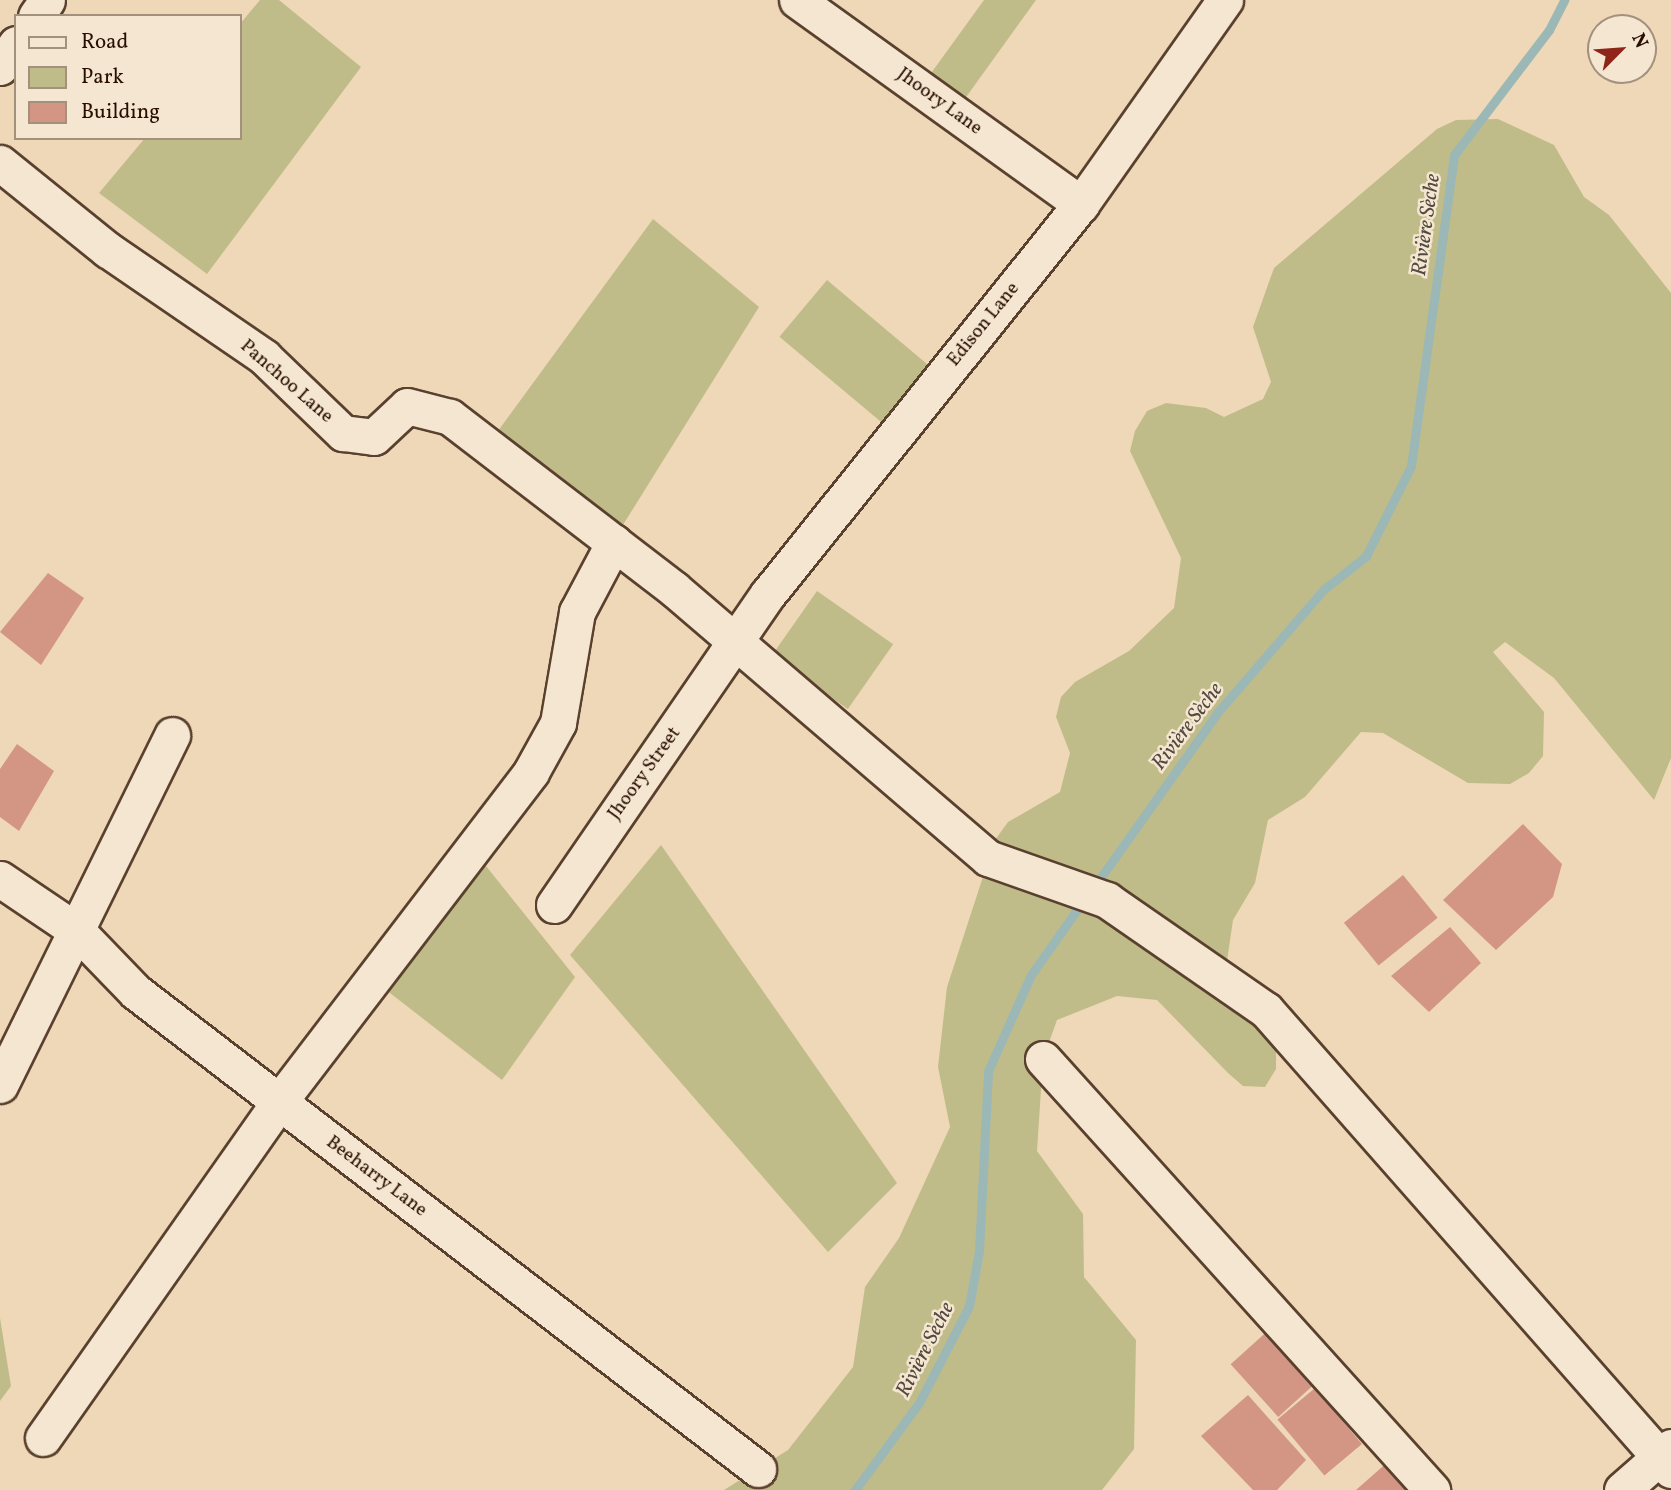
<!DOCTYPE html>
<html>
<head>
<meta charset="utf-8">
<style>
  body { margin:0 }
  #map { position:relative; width:1671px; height:1490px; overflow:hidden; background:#eed8b7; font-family:Vollkorn,serif }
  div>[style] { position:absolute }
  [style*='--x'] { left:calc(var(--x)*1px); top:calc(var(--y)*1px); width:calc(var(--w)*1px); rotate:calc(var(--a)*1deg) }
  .green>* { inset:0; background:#c0bc89; transform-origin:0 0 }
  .stream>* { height:9px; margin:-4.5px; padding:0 4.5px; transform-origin:4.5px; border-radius:4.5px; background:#9bb8b6 }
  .building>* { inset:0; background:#d49684; transform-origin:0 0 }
  .roads { filter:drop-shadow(2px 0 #5a402e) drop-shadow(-2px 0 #5a402e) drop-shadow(0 2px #5a402e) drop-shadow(0 -2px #5a402e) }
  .minor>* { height:35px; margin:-17.5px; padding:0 17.5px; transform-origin:17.5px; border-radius:17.5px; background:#f4e6d0 }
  span { translate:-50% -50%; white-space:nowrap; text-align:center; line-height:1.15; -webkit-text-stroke:5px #f4e6d0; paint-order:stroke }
  .street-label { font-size:19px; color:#290e00 }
  .water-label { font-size:21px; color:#514a40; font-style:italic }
  .legend { position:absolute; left:14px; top:14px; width:228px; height:126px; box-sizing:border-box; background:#f4e6d0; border:2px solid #a3907d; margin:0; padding:9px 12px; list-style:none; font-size:21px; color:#290e00 }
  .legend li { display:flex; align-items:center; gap:14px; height:35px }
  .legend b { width:35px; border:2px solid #a3907d }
  .north { position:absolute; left:1587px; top:14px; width:70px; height:70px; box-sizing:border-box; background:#f4e6d0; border:2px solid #a3907d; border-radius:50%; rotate:65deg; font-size:19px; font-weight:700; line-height:28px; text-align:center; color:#290e00 }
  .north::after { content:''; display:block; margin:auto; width:24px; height:32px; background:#8f2418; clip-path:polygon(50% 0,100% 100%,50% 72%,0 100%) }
</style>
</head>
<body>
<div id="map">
  <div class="green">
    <i style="clip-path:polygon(260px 0,279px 0,361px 67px,207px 274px,99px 193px,145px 138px,240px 138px,240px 24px)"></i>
    <i style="clip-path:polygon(984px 0,1036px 0,964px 100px,929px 76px)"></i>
    <i style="clip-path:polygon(1498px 119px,1554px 145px,1584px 197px,1609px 215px,1671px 293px,1671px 758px,1654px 800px,1554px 678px,1505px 642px,1493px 652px,1544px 712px,1543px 756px,1529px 773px,1510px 784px,1468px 783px,1383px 733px,1361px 732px,1305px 797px,1268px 820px,1255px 883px,1233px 920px,1227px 961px,1276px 1050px,1276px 1069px,1265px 1087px,1243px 1086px,1228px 1073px,1157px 1000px,1117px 996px,1057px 1020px,1043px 1059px,1037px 1151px,1083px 1214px,1084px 1277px,1136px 1340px,1134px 1449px,1102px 1490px,724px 1490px,788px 1450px,853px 1367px,865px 1287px,899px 1238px,950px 1127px,938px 1067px,947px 987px,995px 840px,1008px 822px,1060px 792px,1070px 753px,1056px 717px,1061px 697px,1075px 682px,1129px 651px,1174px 608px,1181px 558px,1130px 451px,1135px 431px,1147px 411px,1166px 403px,1206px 408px,1224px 417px,1263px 399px,1271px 382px,1253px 327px,1274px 268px,1437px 129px,1456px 120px)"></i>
    <i style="clip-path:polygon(653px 219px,759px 307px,621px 528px,498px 431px)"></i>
    <i style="left:827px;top:280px;width:134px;height:74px;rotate:40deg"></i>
    <i style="left:817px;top:591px;width:93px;height:79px;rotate:35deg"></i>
    <i style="clip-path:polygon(661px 845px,897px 1183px,828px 1252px,570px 955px)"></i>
    <i style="clip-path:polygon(482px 861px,575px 977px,502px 1080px,381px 986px)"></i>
    <i style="clip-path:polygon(0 1318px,11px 1386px,0 1401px)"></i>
  </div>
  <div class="stream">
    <i style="--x:1094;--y:887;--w:213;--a:-54.7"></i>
    <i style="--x:1217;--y:713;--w:162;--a:-49.2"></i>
    <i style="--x:1323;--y:590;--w:55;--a:-38.3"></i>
    <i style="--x:1366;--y:556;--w:101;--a:-63.4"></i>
    <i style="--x:1411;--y:466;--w:314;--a:-82.1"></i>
    <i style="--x:1454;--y:155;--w:157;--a:-52.8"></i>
    <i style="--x:1549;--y:30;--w:34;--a:-63"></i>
    <i style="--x:855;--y:1490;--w:108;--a:-53.7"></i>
    <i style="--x:919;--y:1403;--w:109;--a:-62.7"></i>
    <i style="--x:969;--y:1306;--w:56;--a:-79.7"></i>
    <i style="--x:979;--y:1251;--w:180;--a:-87.1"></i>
    <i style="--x:988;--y:1071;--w:105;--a:-65.9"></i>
    <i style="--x:1031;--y:975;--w:90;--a:-54.9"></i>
  </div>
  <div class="building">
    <i style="clip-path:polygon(48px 573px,84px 598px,41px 665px,0 632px)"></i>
    <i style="clip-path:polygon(17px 744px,54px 771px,19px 831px,0 817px,0 769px)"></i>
    <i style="clip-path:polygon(1523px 824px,1562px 864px,1553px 897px,1496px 950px,1443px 900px)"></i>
    <i style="left:1403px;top:875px;width:55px;height:76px;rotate:51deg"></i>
    <i style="clip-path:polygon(1450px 927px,1481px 963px,1429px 1012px,1391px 976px)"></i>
    <i style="left:1273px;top:1326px;width:71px;height:57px;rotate:48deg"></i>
    <i style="left:1315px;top:1388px;width:73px;height:49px;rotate:50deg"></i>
    <i style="clip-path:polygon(1248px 1395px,1306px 1460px,1277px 1490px,1253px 1490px,1201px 1436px)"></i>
    <i style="clip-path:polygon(1390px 1460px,1414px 1490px,1356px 1490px)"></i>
  </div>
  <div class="roads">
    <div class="minor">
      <i style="--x:797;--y:0;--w:350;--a:35.7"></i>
      <i style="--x:36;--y:16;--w:19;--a:-55"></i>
      <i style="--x:0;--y:67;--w:28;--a:-55"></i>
      <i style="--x:0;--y:163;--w:139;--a:38.9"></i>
      <i style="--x:108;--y:250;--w:189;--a:34.4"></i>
      <i style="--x:264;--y:357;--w:110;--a:43.9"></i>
      <i style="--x:343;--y:433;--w:31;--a:7"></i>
      <i style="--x:374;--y:437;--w:45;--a:-43.2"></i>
      <i style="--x:407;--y:406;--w:44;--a:14.3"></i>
      <i style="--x:450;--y:417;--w:282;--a:37.5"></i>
      <i style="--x:674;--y:589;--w:413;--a:40.6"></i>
      <i style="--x:988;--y:858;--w:126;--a:19.4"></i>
      <i style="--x:1107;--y:900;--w:193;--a:34.7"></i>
      <i style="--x:1266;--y:1010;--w:613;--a:48.64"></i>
      <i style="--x:0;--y:879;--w:93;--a:34"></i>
      <i style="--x:77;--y:931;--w:85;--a:46"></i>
      <i style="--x:136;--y:992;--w:784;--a:37.48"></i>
      <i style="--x:554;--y:905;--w:378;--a:-55.5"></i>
      <i style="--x:768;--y:594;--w:500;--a:-51.25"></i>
      <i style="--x:1081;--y:204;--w:250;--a:-54.8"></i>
      <i style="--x:1043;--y:1059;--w:581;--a:47.93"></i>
      <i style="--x:0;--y:1085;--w:390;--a:-63.8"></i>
      <i style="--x:43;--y:1438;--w:411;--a:-54.9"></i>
      <i style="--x:279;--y:1102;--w:415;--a:-52.6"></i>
      <i style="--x:531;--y:772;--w:56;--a:-61.1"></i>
      <i style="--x:558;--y:723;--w:113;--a:-80.3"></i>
      <i style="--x:577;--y:612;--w:79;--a:-62.1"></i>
      <i style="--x:1622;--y:1490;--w:65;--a:-41.3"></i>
    </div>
  </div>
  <div class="street-label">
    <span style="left:939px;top:102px;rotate:36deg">Jhoory Lane</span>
    <span style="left:984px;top:325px;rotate:-51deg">Edison Lane</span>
    <span style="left:286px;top:382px;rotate:41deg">Panchoo Lane</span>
    <span style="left:645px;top:774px;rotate:-54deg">Jhoory Street</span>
    <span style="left:376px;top:1177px;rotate:37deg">Beeharry Lane</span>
  </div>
  <div class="water-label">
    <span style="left:1427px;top:225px;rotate:-82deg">Rivière Sèche</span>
    <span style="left:1188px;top:727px;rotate:-53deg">Rivière Sèche</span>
    <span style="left:926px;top:1350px;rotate:-63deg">Rivière Sèche</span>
  </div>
  <ul class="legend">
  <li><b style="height:9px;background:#f4e6d0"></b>Road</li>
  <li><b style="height:19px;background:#c0bc89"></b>Park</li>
  <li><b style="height:19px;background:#d49684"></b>Building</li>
  </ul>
  <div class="north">N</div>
</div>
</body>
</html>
